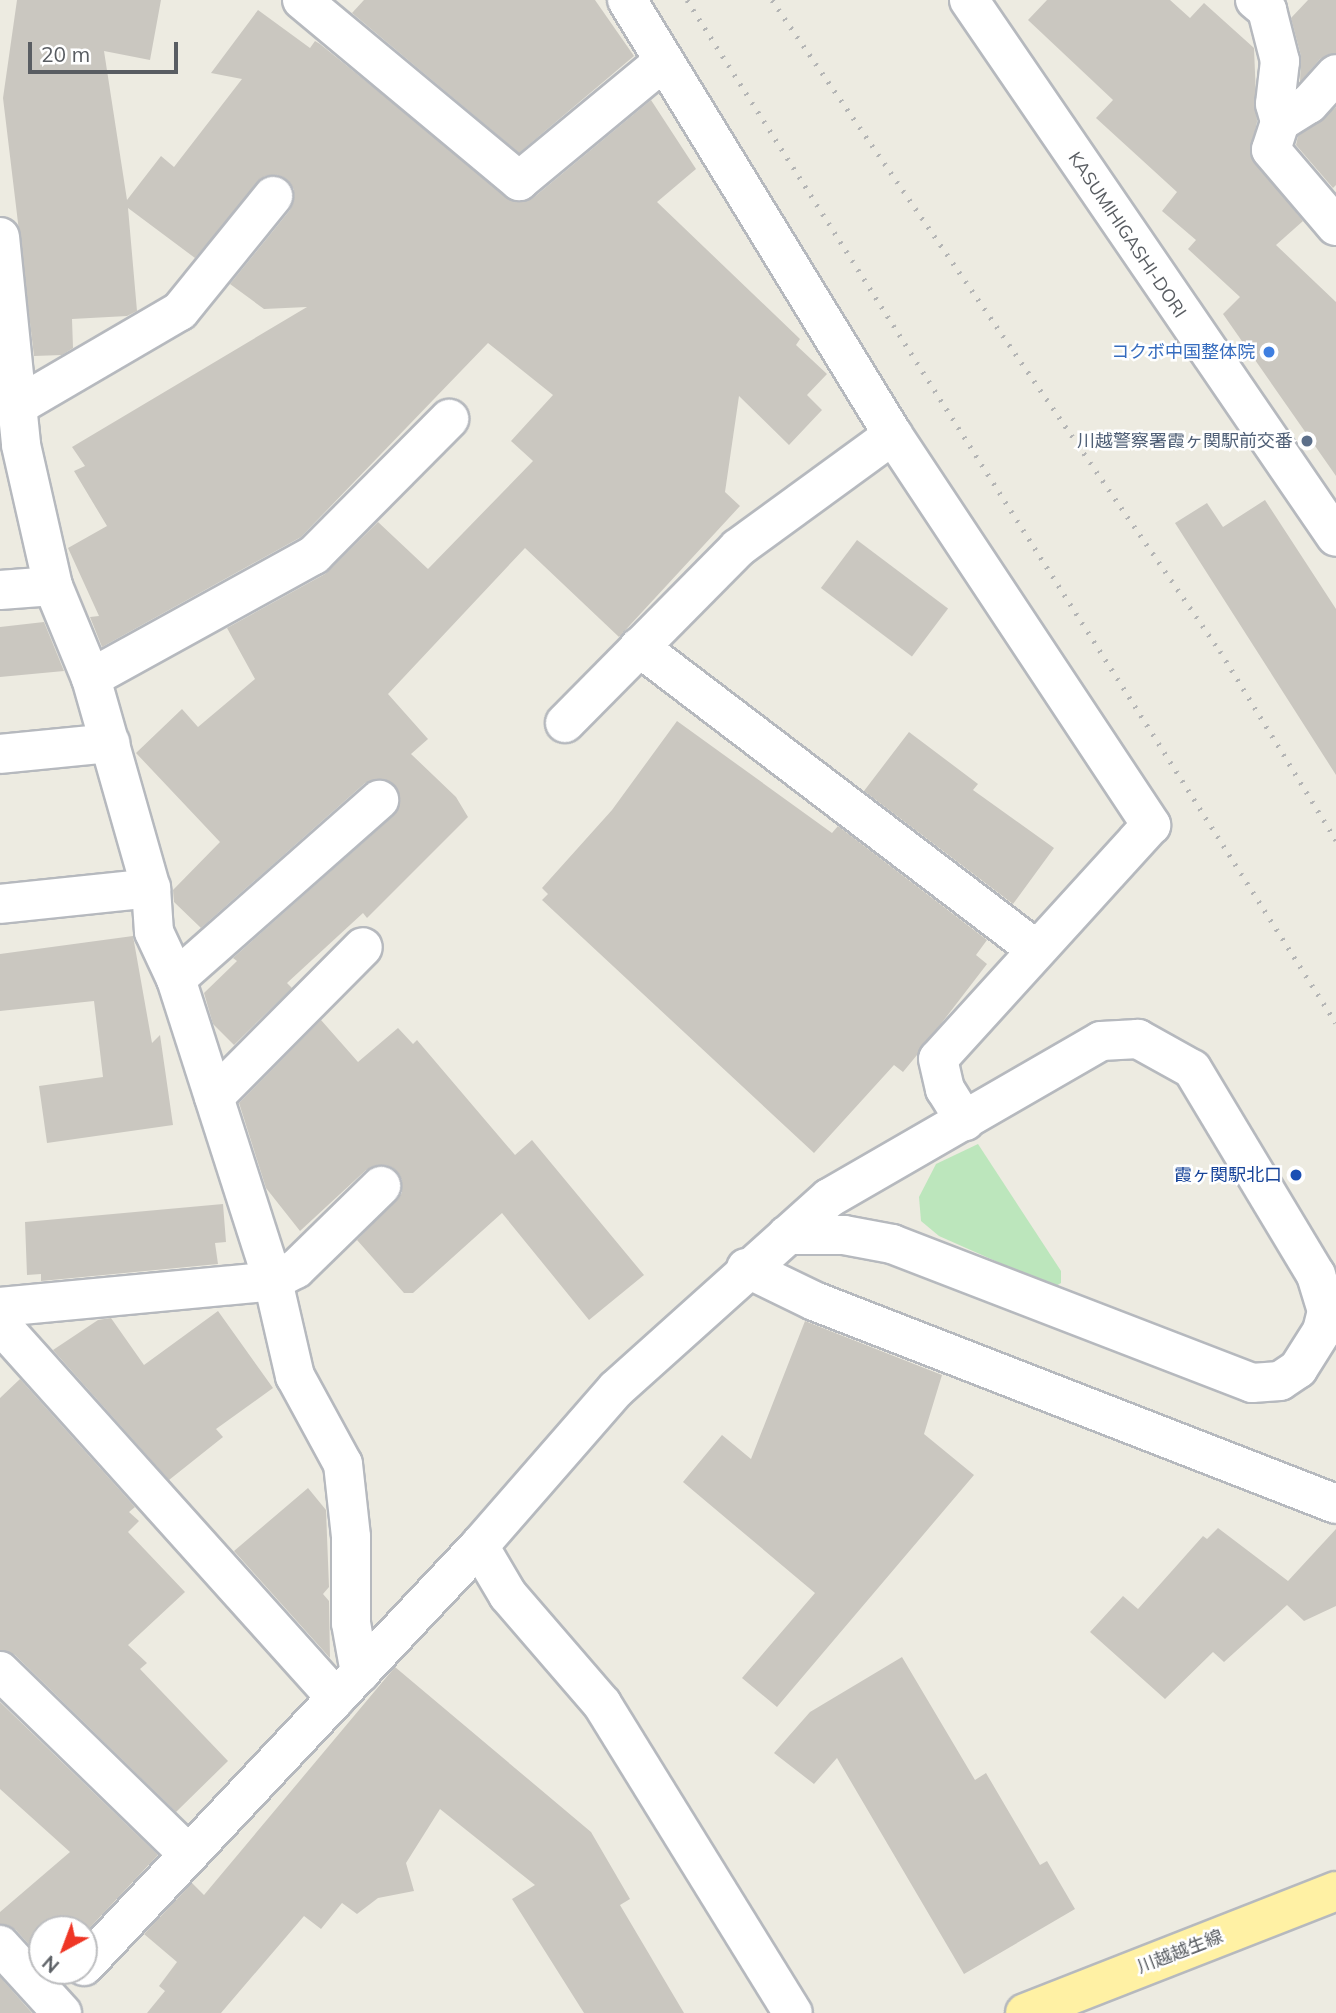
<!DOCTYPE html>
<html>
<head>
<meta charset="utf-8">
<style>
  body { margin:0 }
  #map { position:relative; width:1336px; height:2013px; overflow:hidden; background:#edebe1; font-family:Mulish,"Noto Sans JP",sans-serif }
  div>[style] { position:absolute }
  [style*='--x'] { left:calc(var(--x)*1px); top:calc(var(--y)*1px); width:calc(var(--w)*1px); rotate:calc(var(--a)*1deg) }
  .green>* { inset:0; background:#bce6bc }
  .building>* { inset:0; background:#cac7c0; transform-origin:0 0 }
  .roads { filter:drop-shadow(2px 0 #b6b9be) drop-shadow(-2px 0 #b6b9be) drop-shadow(0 2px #b6b9be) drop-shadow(0 -2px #b6b9be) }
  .minor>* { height:38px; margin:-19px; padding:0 19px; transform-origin:19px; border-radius:19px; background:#fff }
  .major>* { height:38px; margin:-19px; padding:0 19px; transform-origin:19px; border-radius:19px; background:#fff1a4 }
  .rail>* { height:5px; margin-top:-2.5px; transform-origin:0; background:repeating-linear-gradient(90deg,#b4b5b5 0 2px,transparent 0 11px) }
  .dots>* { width:19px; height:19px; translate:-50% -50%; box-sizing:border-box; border:4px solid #fff; border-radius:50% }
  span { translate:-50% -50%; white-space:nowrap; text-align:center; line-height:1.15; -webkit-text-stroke:5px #fff; paint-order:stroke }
  .street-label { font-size:18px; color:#595d62 }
  .shop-label { font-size:18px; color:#366cbe }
  .right { translate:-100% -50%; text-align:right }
  .service-label { font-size:18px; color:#4e5e75 }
  .transit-label { font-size:18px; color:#164399 }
  .north { position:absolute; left:28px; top:1915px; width:70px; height:70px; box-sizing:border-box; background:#fff; border:2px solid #bdbec0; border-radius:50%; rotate:221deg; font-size:19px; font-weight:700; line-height:28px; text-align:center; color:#595d62 }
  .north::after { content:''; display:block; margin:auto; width:24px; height:32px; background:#ef3625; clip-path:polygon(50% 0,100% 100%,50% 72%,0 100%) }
  .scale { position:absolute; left:28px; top:42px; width:150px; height:32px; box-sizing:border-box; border:4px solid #595d62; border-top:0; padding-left:9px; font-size:21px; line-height:24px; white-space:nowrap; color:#595d62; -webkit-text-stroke:5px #fff; paint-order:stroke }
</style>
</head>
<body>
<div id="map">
  <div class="green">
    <i style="clip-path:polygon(978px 1144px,1061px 1271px,1061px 1283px,1054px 1287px,939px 1236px,921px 1221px,919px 1197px,936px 1164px)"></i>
  </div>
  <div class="building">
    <i style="clip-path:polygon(17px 0,161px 0,150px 60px,104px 51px,127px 200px,161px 156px,174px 167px,242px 79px,211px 73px,258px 10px,310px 48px,315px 41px,320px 44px,515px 202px,533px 198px,651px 100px,696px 169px,657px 202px,800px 339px,796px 345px,827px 374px,807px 395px,822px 410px,789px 445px,739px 396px,725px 492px,740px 506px,619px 637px,525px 548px,388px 694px,428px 739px,411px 754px,456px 797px,468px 817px,367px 918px,363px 913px,287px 983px,292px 988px,234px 1045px,213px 1024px,204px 993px,237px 961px,233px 958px,393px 816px,400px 795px,385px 779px,365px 783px,201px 928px,174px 902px,173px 890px,220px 842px,136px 753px,182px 709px,198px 727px,255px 679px,227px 628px,325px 574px,378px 522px,428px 569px,533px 461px,511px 441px,553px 395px,488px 343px,301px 537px,102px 647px,90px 617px,99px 616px,68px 548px,107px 526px,74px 471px,85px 466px,72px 447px,307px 307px,264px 309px,230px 284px,290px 210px,294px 189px,277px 175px,265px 176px,195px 258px,128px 208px,137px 311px,127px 316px,72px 319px,73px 348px,62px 355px,34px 356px,3px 98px)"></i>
    <i style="clip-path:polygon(364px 0,595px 0,634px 56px,519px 153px,352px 13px)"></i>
    <i style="clip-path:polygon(1047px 0,1170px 0,1190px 18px,1204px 3px,1254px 48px,1257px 122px,1250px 155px,1303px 221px,1276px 245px,1336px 302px,1336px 476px,1223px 314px,1240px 297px,1188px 249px,1196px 240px,1162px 211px,1177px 192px,1096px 118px,1113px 100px,1028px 20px)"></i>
    <i style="clip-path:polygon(1308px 0,1336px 0,1336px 53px,1320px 59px,1300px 82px,1301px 56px,1291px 18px)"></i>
    <i style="clip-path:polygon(1336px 107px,1336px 185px,1333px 188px,1296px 145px,1298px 136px)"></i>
    <i style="clip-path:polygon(1265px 500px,1336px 609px,1336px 775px,1175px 523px,1207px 503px,1223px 527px)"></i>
    <i style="left:857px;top:540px;width:114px;height:60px;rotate:37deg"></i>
    <i style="clip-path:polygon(44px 622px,64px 671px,0 677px,0 627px)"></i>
    <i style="clip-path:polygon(677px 721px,832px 833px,838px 826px,987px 940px,976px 955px,987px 964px,917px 1055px,903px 1072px,894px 1065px,814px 1153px,542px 900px,548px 894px,542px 888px,612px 810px)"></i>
    <i style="clip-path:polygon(909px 732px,978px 784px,973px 790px,1054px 848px,1013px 904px,864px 791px)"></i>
    <i style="clip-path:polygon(133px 936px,152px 1043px,160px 1035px,173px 1125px,47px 1143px,39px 1086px,103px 1077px,94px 1001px,0 1011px,0 954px)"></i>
    <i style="clip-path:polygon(321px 1020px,358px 1062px,398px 1028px,413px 1044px,417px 1040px,515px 1155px,532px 1140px,644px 1275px,589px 1320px,502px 1213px,413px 1293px,404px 1293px,357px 1240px,402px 1193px,402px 1180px,386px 1165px,366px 1170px,300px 1231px,266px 1188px,239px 1103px)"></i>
    <i style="clip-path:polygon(223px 1204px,226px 1242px,215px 1243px,218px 1264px,41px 1281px,41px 1274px,27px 1275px,25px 1222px)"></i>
    <i style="clip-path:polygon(218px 1311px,273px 1388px,216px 1429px,223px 1437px,169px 1480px,53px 1350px,98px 1320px,111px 1318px,144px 1365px)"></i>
    <i style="clip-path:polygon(805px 1321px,942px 1375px,924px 1434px,974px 1475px,777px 1707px,742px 1678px,815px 1593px,683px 1482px,722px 1435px,751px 1459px)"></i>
    <i style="clip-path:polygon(20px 1379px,135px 1507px,129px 1512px,139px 1521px,128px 1532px,185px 1592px,128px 1645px,147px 1663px,140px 1669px,228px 1761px,176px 1812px,15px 1655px,0 1650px,0 1398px)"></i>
    <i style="clip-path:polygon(308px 1488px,326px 1510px,329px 1587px,323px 1594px,329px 1601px,330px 1658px,234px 1551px)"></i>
    <i style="clip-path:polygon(1218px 1528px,1288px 1581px,1336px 1529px,1336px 1606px,1304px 1621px,1287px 1605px,1224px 1662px,1213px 1652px,1165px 1699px,1090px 1632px,1123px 1596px,1138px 1609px,1203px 1536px,1207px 1539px)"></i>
    <i style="clip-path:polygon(902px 1657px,975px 1780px,986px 1773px,1040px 1865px,1047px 1861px,1075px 1909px,964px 1974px,837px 1758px,814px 1784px,774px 1753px,810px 1712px)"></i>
    <i style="clip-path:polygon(395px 1667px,591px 1832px,630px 1899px,620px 1905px,684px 2013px,584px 2013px,512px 1899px,535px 1885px,440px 1809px,406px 1863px,414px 1891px,378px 1898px,357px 1914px,342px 1903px,321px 1929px,304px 1916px,221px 2013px,147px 2013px,165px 1991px,159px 1986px,177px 1962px,144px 1934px,192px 1883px,204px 1895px)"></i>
    <i style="clip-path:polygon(0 1702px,158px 1855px,84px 1934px,84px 1929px,42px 1929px,42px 1959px,16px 1930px,0 1924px,0 1912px,70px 1852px,0 1789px)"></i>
    <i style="clip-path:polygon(0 1977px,32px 2013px,0 2013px)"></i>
  </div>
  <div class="roads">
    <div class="minor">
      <i style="--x:302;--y:0;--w:283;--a:39.8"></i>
      <i style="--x:519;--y:181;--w:188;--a:-39.6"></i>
      <i style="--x:627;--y:0;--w:510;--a:58.55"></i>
      <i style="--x:893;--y:435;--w:468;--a:56.5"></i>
      <i style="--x:1151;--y:825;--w:316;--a:132.3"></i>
      <i style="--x:938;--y:1059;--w:31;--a:77"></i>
      <i style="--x:945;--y:1089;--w:38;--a:58"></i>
      <i style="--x:969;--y:0;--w:650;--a:55.65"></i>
      <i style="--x:1255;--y:0;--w:16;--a:40"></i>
      <i style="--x:1267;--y:10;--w:53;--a:75.7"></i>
      <i style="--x:1280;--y:61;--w:43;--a:96.6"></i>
      <i style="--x:1275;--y:104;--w:19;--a:74"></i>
      <i style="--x:1280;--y:122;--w:29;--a:108"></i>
      <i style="--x:1271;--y:150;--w:100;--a:49.5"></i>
      <i style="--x:1280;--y:122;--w:34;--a:-32"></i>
      <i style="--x:1309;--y:104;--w:40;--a:-48"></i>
      <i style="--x:0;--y:237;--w:209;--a:84.2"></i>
      <i style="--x:21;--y:445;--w:145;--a:77.2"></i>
      <i style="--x:53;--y:586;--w:53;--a:175.7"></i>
      <i style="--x:19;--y:405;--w:186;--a:-30.3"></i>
      <i style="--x:180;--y:311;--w:148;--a:-51"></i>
      <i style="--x:53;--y:586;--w:100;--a:67.6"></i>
      <i style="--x:91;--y:678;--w:218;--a:74.1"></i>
      <i style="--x:151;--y:888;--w:44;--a:86.1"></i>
      <i style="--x:154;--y:932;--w:52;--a:64.9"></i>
      <i style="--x:176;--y:979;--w:317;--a:72.2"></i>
      <i style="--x:273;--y:1281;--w:98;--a:77"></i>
      <i style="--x:295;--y:1376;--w:100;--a:61.4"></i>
      <i style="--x:343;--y:1464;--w:73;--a:83.7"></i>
      <i style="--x:351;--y:1537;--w:86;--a:90"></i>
      <i style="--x:351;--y:1623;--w:51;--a:79.8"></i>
      <i style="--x:639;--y:647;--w:498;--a:37.3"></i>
      <i style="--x:91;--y:678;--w:255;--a:-28.9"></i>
      <i style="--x:314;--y:555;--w:192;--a:-45.2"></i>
      <i style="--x:565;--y:723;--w:246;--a:-45.3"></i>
      <i style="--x:738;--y:548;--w:192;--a:-36.1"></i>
      <i style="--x:0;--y:754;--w:111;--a:-5.7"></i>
      <i style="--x:0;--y:904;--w:152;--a:-6"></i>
      <i style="--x:176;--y:979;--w:271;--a:-41.4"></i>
      <i style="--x:214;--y:1097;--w:211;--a:-45.2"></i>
      <i style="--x:787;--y:1235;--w:57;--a:0"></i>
      <i style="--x:844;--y:1235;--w:49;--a:10.6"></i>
      <i style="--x:892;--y:1244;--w:386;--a:21.1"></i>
      <i style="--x:1252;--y:1383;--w:28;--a:-4"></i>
      <i style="--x:1280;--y:1381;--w:22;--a:-34"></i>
      <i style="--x:1298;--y:1369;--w:45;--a:-57.7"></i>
      <i style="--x:1322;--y:1331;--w:21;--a:-76"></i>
      <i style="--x:1327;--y:1311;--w:38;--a:-107"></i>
      <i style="--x:1316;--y:1275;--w:240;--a:-121"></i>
      <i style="--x:1192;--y:1069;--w:62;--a:-150.9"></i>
      <i style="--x:1138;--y:1039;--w:37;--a:177"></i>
      <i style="--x:1101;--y:1041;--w:314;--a:150"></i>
      <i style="--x:829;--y:1198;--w:286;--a:138.1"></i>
      <i style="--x:616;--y:1389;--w:208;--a:131.1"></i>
      <i style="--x:479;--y:1546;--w:57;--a:59.4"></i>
      <i style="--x:508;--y:1595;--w:144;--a:49.2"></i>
      <i style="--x:602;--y:1704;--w:363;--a:58.3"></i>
      <i style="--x:746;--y:1268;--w:76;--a:25.9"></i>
      <i style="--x:814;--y:1301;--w:560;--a:21.25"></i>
      <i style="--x:0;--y:1307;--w:274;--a:-5.4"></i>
      <i style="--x:273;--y:1281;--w:26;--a:-28"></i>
      <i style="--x:296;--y:1269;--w:119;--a:-44.3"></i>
      <i style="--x:0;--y:1324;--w:503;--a:48.06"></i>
      <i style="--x:0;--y:1671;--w:262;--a:44.2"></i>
      <i style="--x:0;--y:1945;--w:92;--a:47.6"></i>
      <i style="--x:84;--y:1966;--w:577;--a:-46.76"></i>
    </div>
    <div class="major">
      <i style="--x:1025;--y:2013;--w:334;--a:-21.4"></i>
    </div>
  </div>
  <div class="rail">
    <i style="--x:687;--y:0;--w:1211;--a:57.61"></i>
    <i style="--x:772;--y:0;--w:790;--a:55.47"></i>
    <i style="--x:1220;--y:651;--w:222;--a:58.5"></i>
  </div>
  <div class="dots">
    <i style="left:1269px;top:352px;background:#3f7fe0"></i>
    <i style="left:1307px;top:441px;background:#5c6f8a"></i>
    <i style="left:1296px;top:1175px;background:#1a4fb4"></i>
  </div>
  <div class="street-label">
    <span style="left:1127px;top:235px;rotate:56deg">KASUMIHIGASHI-DORI</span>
    <span style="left:1180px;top:1952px;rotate:-21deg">川越越生線</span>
  </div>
  <div class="shop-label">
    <span class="right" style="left:1255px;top:352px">コクボ中国整体院</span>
  </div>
  <div class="service-label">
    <span class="right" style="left:1293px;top:441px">川越警察署霞ヶ関駅前交番</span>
  </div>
  <div class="transit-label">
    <span class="right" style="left:1282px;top:1175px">霞ヶ関駅北口</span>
  </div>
  <div class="north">N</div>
  <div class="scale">20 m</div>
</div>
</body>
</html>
